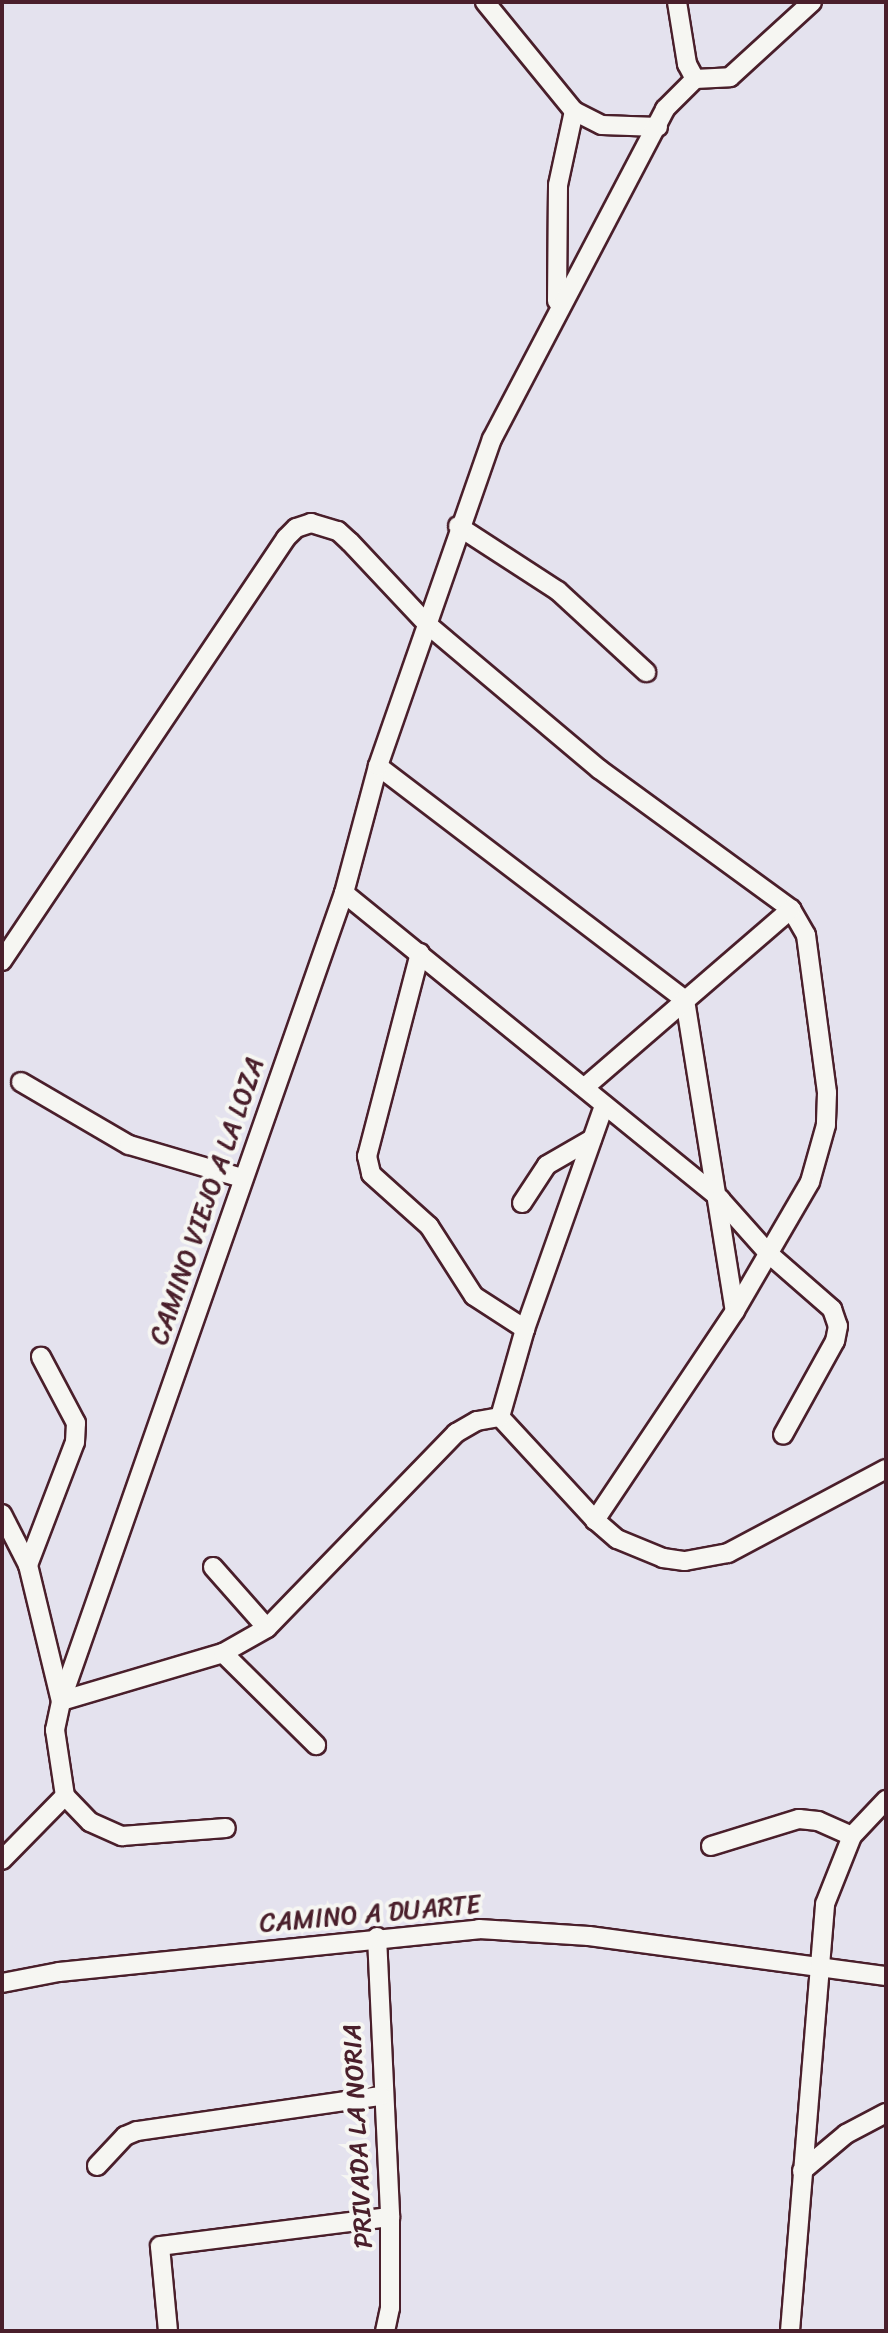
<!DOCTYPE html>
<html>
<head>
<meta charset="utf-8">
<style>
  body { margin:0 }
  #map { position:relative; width:888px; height:2333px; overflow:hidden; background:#e4e2ee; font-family:Sriracha,sans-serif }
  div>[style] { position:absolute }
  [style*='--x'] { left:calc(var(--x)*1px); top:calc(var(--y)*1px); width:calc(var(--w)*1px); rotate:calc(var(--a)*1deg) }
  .roads { filter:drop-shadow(2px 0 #4a1f2b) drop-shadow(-2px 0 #4a1f2b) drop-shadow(0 2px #4a1f2b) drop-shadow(0 -2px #4a1f2b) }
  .minor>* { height:18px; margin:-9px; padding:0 9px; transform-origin:9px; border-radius:9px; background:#f6f6f2 }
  span { translate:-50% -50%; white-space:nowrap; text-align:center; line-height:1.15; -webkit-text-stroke:8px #f6f6f2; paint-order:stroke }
  .street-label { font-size:26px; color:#4a1f2b }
  .frame { position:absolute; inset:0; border:4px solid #4a1f2b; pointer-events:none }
</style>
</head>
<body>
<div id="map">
  <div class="roads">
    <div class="minor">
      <i style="--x:485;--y:2;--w:141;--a:50.8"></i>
      <i style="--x:574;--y:111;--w:31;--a:27"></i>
      <i style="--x:602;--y:125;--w:56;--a:2"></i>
      <i style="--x:677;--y:2;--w:63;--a:80.8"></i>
      <i style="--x:687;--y:64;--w:17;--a:62"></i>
      <i style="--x:557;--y:301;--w:116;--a:-89.5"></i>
      <i style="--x:558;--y:185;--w:76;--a:-77.8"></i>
      <i style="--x:458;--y:526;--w:119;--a:33"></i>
      <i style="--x:558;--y:591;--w:120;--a:42.6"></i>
      <i style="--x:378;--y:766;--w:386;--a:37.3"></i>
      <i style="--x:685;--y:1000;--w:315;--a:80.9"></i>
      <i style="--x:344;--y:893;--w:485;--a:39.1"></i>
      <i style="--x:720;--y:1199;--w:74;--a:48.3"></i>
      <i style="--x:769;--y:1254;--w:84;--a:41.1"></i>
      <i style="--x:832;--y:1309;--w:18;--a:71"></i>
      <i style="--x:838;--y:1326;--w:15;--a:101"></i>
      <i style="--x:835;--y:1341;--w:107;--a:119"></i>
      <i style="--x:420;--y:953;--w:210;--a:104.6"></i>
      <i style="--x:367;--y:1156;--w:18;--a:77"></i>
      <i style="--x:371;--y:1174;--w:78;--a:41.9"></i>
      <i style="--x:429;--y:1226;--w:83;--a:57.3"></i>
      <i style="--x:474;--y:1296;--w:61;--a:32.9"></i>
      <i style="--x:2;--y:961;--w:509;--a:-56.12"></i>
      <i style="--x:286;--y:538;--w:14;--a:-45"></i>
      <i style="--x:296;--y:528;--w:16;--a:-18"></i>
      <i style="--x:311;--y:523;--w:28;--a:17"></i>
      <i style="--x:338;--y:531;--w:16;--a:43"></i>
      <i style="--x:350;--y:542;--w:114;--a:46.8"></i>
      <i style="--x:428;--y:625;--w:224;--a:40.1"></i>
      <i style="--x:599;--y:769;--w:238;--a:36.1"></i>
      <i style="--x:791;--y:909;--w:30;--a:60"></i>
      <i style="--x:806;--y:935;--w:159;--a:82.4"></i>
      <i style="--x:827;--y:1093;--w:32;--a:92"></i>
      <i style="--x:826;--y:1125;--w:59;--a:105.7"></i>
      <i style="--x:810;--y:1182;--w:149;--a:120.2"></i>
      <i style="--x:735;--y:1311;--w:252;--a:123.8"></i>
      <i style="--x:21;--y:1082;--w:125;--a:30.3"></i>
      <i style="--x:129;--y:1145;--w:118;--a:16.3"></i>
      <i style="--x:585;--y:1087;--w:272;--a:-40.8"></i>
      <i style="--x:522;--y:1203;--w:45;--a:-56.7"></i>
      <i style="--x:547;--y:1165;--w:52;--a:-30"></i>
      <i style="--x:500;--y:1417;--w:140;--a:47.3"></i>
      <i style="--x:595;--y:1520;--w:29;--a:41"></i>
      <i style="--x:617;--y:1539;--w:50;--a:22.4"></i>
      <i style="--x:663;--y:1558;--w:22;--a:8"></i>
      <i style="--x:685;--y:1561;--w:44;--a:-10.5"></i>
      <i style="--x:728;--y:1553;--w:179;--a:-28"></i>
      <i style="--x:2;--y:1514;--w:57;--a:63"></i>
      <i style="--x:28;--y:1565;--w:140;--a:76.4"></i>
      <i style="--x:61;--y:1701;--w:169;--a:-16.5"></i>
      <i style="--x:223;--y:1653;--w:51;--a:-29.6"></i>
      <i style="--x:267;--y:1628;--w:272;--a:-45.9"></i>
      <i style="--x:456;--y:1433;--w:24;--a:-30"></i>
      <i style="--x:477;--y:1421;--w:23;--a:-10"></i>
      <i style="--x:500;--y:1417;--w:91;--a:-74.1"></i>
      <i style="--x:525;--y:1329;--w:237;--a:-70.5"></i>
      <i style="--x:28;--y:1565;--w:132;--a:-69.1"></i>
      <i style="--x:75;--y:1442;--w:19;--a:-87"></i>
      <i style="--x:76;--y:1423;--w:75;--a:-117.9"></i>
      <i style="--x:213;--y:1567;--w:81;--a:48.5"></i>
      <i style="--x:223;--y:1653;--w:131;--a:44.7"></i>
      <i style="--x:65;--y:1796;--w:67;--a:-98.6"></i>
      <i style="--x:55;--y:1730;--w:30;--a:-78"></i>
      <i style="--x:61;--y:1701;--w:856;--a:-70.7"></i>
      <i style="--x:344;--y:893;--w:131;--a:-75"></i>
      <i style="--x:378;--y:766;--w:346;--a:-70.8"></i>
      <i style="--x:492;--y:439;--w:373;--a:-62.3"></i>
      <i style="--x:665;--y:109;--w:42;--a:-45"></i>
      <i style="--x:695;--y:79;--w:35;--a:-3"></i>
      <i style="--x:730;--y:77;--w:111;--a:-42.4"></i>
      <i style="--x:65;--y:1796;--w:36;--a:46"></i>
      <i style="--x:90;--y:1822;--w:35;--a:24"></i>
      <i style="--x:122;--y:1836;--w:104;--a:-4.4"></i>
      <i style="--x:711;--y:1846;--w:92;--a:-17.1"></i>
      <i style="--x:799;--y:1819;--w:19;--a:6"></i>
      <i style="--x:818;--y:1821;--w:37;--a:24"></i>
      <i style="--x:2;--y:1860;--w:90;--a:-45.5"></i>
      <i style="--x:377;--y:1937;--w:280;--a:87.3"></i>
      <i style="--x:390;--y:2217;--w:91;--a:90"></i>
      <i style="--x:390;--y:2308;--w:24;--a:102"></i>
      <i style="--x:2;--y:1983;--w:58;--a:-10.9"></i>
      <i style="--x:59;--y:1972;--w:422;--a:-5.8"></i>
      <i style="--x:479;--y:1929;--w:110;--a:3.6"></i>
      <i style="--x:589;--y:1936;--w:300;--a:7.7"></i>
      <i style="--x:97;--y:2166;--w:41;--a:-47"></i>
      <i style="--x:125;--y:2136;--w:13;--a:-23"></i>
      <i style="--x:137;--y:2131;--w:246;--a:-8.2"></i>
      <i style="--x:802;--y:2171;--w:57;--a:-40.1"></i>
      <i style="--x:846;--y:2134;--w:45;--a:-27.7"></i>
      <i style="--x:168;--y:2331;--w:85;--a:-95.4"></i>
      <i style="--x:160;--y:2246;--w:232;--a:-7.2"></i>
      <i style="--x:790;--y:2331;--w:428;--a:-85.3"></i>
      <i style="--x:825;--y:1904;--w:73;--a:-68.3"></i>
      <i style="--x:852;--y:1836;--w:50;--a:-46.6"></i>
    </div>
  </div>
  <div class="street-label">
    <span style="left:207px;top:1201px;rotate:-71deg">CAMINO VIEJO A LA LOZA</span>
    <span style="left:370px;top:1914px;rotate:-5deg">CAMINO A DUARTE</span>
    <span style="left:358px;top:2136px;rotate:-93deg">PRIVADA LA NORIA</span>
  </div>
  <div class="frame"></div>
</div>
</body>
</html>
